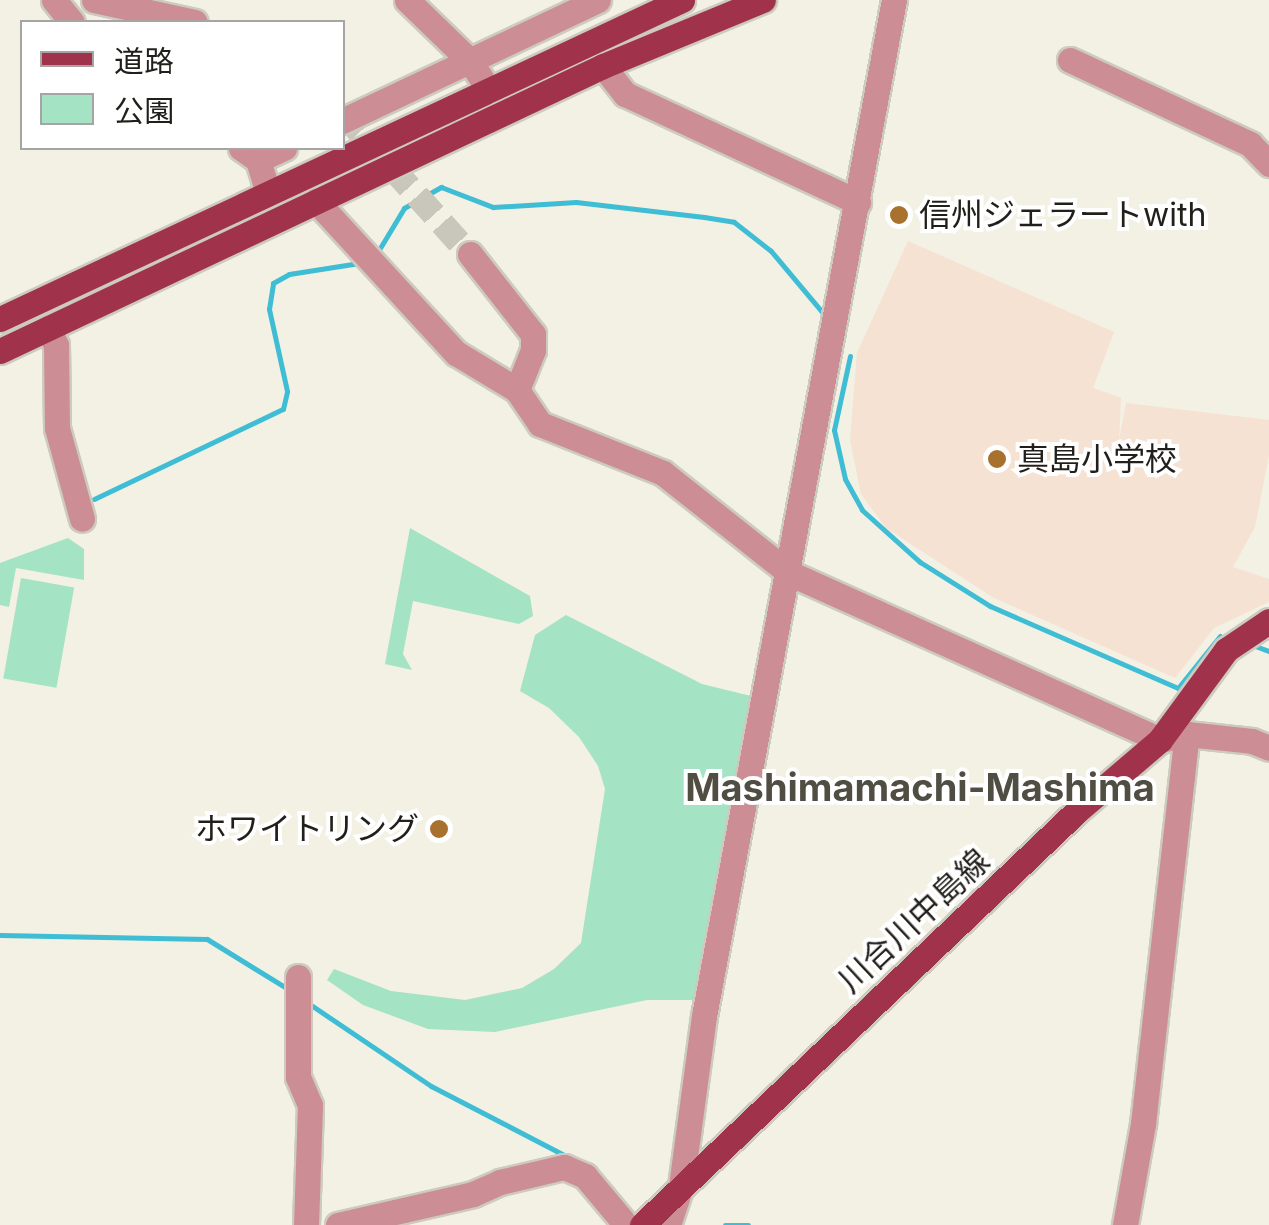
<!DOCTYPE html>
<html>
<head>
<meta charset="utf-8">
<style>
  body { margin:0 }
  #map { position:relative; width:1269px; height:1225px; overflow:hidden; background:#f3f0e4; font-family:Inter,"Noto Sans JP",sans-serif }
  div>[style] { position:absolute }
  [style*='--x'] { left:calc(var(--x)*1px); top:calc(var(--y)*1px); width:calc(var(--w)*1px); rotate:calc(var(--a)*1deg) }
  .education>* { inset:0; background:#f5e2d2 }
  .green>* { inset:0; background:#a4e3c4; transform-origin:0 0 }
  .stream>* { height:5px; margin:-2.5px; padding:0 2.5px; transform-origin:2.5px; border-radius:2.5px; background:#3fbdd5 }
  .minor-tunnel>* { height:25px; margin-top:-12.5px; transform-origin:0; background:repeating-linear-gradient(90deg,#c9c6bc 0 25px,transparent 0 37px) }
  .roads { filter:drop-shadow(2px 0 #cdcac0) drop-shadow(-2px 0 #cdcac0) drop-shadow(0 2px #cdcac0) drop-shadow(0 -2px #cdcac0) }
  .minor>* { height:25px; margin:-12.5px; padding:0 12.5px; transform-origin:12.5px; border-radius:12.5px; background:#cc8d95 }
  .major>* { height:25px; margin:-12.5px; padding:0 12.5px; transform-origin:12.5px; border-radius:12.5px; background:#a1324b }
  .dots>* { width:28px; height:28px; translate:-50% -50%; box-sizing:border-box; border:5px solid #fff; border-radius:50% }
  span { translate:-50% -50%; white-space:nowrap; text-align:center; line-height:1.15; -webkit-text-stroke:8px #fff; paint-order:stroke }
  .poi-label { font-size:32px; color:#201f1a }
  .left { translate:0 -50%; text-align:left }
  .right { translate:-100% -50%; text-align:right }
  .street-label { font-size:32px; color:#201f1a }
  .quarter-label { font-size:38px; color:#504d43; font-weight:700 }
  .legend { position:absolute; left:20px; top:20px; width:325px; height:130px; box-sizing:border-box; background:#fff; border:2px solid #a6a5a3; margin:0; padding:12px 18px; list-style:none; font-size:30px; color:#201f1a }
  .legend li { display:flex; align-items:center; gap:20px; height:50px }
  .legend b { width:50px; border:2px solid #a6a5a3 }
</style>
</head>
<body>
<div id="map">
  <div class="education">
    <i style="clip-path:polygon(908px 241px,1114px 332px,1093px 388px,1121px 398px,1119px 440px,1126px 403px,1269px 420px,1269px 455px,1255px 527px,1233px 567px,1269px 579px,1269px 602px,1214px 628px,1175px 678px,994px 598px,886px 528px,861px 494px,850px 440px,857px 353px)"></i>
  </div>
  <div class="green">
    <i style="clip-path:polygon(410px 528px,530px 596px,533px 616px,519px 624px,413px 601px,403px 654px,412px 670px,385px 664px)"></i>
    <i style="clip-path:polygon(68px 538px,84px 549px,84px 580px,16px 568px,9px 607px,0 605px,0 563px)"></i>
    <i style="left:21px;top:578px;width:54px;height:102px;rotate:10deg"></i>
    <i style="clip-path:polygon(566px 615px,702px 684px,751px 696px,694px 1000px,647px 1000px,495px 1032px,428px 1029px,363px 1005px,327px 980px,334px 969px,391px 991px,465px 1000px,522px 988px,554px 969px,581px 943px,605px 789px,598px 766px,579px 737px,549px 708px,520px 691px,535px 635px)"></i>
  </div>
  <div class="stream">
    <i style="--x:377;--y:253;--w:52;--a:-59"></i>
    <i style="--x:404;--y:208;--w:43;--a:-29.6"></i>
    <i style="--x:441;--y:187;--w:56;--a:21"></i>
    <i style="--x:493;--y:207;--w:83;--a:-3.4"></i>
    <i style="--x:576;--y:202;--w:129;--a:6.7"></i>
    <i style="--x:704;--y:217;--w:30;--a:9"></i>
    <i style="--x:734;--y:222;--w:47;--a:38.1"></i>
    <i style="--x:771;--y:251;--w:81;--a:50"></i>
    <i style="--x:850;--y:356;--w:76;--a:102.2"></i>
    <i style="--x:834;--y:430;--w:50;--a:77.3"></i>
    <i style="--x:845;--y:479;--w:35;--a:61"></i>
    <i style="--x:862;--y:510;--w:78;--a:41.9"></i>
    <i style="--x:920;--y:562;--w:83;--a:32.2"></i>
    <i style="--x:990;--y:606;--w:205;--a:23.6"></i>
    <i style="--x:1178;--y:688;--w:67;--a:-51.1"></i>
    <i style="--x:94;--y:499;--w:209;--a:-25.5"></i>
    <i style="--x:283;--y:409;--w:18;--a:-77"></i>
    <i style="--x:287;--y:391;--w:84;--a:-102.4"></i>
    <i style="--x:269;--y:309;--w:26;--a:-81"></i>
    <i style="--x:273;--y:283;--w:18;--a:-29"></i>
    <i style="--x:289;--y:274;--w:71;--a:-8.9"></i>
    <i style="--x:1255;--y:646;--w:15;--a:20"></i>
    <i style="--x:0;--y:935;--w:207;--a:1.1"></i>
    <i style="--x:207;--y:939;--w:95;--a:31.7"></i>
    <i style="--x:305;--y:1001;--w:152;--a:34"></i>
    <i style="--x:431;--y:1086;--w:152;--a:27.4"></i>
    <i style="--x:725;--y:1225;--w:23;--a:0"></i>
  </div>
  <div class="minor-tunnel">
    <i style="--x:343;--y:113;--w:190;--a:48"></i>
  </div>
  <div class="roads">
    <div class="minor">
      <i style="--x:54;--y:0;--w:28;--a:51"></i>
      <i style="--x:94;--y:0;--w:103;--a:12.3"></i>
      <i style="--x:407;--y:0;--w:89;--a:44.1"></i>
      <i style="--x:471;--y:62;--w:31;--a:58"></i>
      <i style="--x:1070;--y:60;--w:199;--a:25"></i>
      <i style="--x:1250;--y:144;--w:28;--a:46"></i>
      <i style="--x:603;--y:66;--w:36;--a:52"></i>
      <i style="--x:625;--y:94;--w:257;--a:24.9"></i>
      <i style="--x:342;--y:121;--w:283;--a:-25.3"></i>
      <i style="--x:241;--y:148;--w:21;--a:35"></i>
      <i style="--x:258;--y:160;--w:34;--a:73"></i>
      <i style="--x:258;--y:160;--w:29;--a:-25"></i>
      <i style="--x:316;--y:201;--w:207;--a:47.4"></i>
      <i style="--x:456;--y:353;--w:71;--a:31.2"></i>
      <i style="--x:517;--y:390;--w:41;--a:55.9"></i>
      <i style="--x:540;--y:424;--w:132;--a:21.7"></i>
      <i style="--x:663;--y:473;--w:161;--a:38.4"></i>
      <i style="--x:789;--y:573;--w:407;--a:24.2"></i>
      <i style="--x:1160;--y:740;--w:28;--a:-13"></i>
      <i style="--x:1187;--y:734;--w:65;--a:6.1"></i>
      <i style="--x:1252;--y:741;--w:18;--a:22"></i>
      <i style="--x:470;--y:254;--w:102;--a:51.8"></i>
      <i style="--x:533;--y:334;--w:16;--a:90"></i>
      <i style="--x:533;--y:350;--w:43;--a:111.8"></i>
      <i style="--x:48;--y:328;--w:19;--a:65"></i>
      <i style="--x:56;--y:345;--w:83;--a:89.3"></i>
      <i style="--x:57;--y:428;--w:94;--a:74.6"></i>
      <i style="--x:298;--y:977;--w:100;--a:90"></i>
      <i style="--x:298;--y:1077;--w:30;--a:67"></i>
      <i style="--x:310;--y:1105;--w:120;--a:91.9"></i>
      <i style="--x:338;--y:1225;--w:139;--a:-12.9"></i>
      <i style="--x:473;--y:1194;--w:30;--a:-24"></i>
      <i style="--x:500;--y:1182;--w:66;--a:-13.2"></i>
      <i style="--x:564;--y:1167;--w:23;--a:23"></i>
      <i style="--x:585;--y:1176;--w:64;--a:50.1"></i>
      <i style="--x:668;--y:1225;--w:41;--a:-71.6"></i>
      <i style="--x:681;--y:1186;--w:172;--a:-82.3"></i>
      <i style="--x:704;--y:1016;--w:1034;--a:-79.41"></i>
      <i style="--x:1125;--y:1225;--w:103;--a:-79.9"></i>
      <i style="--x:1143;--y:1124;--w:392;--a:-83.6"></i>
    </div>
    <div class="major">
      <i style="--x:0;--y:319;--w:753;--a:-25.07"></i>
      <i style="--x:0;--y:351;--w:667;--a:-25.3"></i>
      <i style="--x:603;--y:66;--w:173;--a:-22.4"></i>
      <i style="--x:642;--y:1225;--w:601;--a:-43.58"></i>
      <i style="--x:1077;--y:811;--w:109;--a:-40.5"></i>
      <i style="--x:1160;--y:740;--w:112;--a:-53.7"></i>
      <i style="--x:1226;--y:650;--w:52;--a:-34"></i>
    </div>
  </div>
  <div class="dots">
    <i style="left:899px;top:215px;background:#a8712d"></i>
    <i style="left:997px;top:459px;background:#a8712d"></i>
    <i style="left:439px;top:829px;background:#a8712d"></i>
  </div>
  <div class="poi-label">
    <span class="left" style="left:919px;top:215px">信州ジェラートwith</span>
    <span class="left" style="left:1017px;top:459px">真島小学校</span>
    <span class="right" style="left:419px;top:829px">ホワイトリング</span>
  </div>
  <div class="street-label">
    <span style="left:914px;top:921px;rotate:-43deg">川合川中島線</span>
  </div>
  <div class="quarter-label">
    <span style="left:920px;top:788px">Mashimamachi-Mashima</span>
  </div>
  <ul class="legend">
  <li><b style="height:12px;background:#a1324b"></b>道路</li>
  <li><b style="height:28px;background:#a4e3c4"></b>公園</li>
  </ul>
</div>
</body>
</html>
